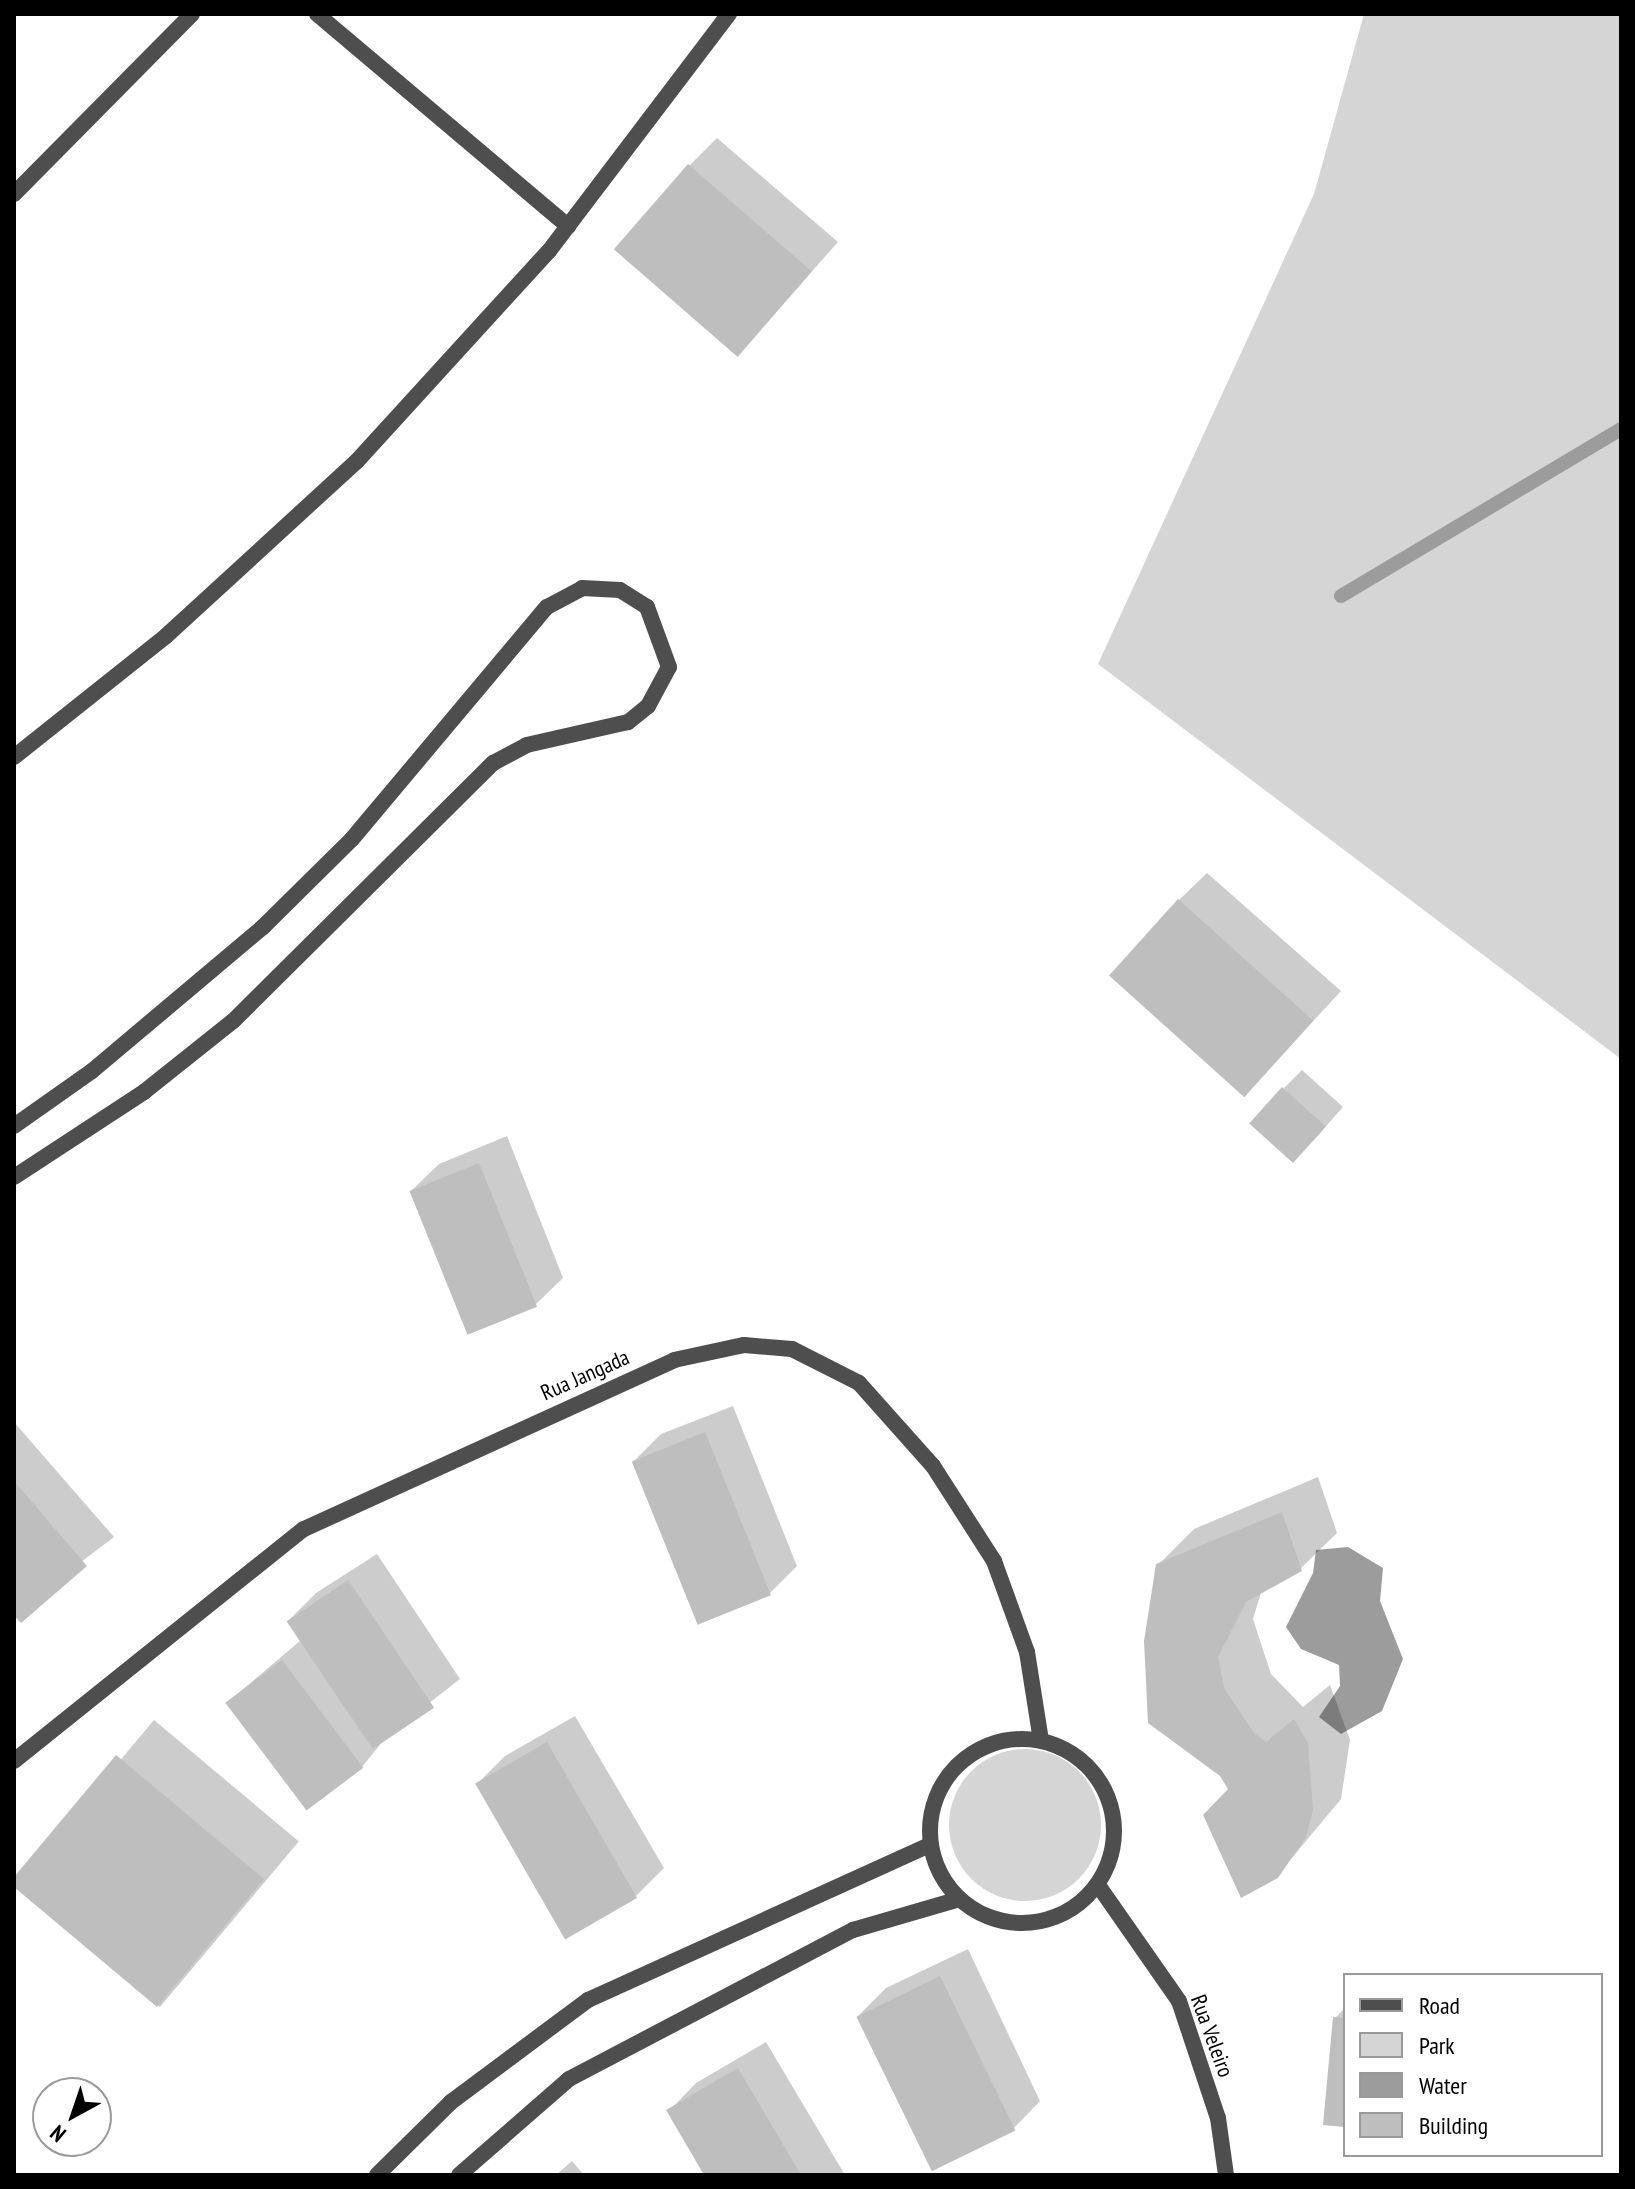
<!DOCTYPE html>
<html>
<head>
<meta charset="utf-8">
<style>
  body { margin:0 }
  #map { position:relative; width:1635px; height:2189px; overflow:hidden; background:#fff; font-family:"PT Sans Narrow",sans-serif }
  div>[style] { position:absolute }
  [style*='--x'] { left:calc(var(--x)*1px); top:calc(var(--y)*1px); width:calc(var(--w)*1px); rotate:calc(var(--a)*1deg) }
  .green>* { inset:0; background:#d5d5d5 }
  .round { border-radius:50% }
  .water>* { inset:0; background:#9c9c9c }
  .shadow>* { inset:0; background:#0003; transform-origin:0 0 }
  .stream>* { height:14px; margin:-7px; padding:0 7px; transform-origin:7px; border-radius:7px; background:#9c9c9c }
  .building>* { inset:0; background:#bebebe; transform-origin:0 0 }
  .minor>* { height:16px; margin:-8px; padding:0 8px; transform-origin:8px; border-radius:8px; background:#4e4e4e }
  .minor>.ring { margin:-8px; padding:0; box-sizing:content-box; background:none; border:16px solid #4e4e4e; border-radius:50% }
  span { translate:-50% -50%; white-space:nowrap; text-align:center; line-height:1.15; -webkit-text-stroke:6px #fff; paint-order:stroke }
  .street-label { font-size:22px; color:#000 }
  .frame { position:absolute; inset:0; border:16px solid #000; pointer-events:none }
  .legend { position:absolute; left:1343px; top:1973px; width:260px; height:184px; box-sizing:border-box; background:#fff; border:2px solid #999; margin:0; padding:10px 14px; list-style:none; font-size:24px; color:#000 }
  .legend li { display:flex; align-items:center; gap:16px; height:40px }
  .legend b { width:40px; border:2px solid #999 }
  .north { position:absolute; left:32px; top:2077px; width:80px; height:80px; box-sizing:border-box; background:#fff; border:2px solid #999; border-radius:50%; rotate:220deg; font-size:22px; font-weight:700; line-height:32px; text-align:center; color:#000 }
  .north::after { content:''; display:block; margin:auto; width:28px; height:36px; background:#000; clip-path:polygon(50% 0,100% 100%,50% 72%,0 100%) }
</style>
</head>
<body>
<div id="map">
  <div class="green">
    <i style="clip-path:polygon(1364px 14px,1621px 14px,1621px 1059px,1098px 664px,1314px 194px)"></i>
    <i class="round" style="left:949px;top:1749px;width:152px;height:152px"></i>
  </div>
  <div class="water">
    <i style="clip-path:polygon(1348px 1547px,1383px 1568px,1380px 1601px,1403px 1659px,1382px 1711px,1341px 1734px,1319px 1717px,1340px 1686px,1339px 1665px,1301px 1649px,1286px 1627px,1313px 1573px,1316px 1550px)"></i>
  </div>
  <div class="shadow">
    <i style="clip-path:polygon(717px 138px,838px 242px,738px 355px,689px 166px)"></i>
    <i style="clip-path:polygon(1207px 873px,1341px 991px,1245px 1095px,1179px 900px)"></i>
    <i style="clip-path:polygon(1302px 1070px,1343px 1107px,1312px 1142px,1284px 1088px)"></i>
    <i style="clip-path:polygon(507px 1136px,563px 1278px,535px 1305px,411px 1191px,439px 1164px)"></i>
    <i style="clip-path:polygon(733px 1406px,797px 1566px,769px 1594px,633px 1462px,661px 1434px)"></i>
    <i style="clip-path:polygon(14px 1422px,114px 1537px,14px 1613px)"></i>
    <i style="clip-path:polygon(1318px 1477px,1337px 1533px,1300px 1569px,1261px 1593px,1253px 1619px,1271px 1674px,1303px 1707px,1330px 1685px,1350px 1740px,1341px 1799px,1276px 1877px,1230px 1790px,1158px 1565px,1194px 1529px)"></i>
    <i style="clip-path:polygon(377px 1554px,460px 1679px,387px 1736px,362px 1767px,228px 1702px,301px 1640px,288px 1621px,316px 1593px)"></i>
    <i style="clip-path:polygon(575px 1716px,664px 1868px,636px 1896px,477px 1784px,505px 1756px)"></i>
    <i style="left:154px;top:1720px;width:189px;height:216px;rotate:40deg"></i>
    <i style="clip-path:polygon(968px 1949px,1040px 2101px,1013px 2129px,858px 2016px,886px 1988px)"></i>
    <i style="clip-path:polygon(1345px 2008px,1345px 2125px,1335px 2018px)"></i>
    <i style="clip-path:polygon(766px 2042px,845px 2175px,706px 2175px,669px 2111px,696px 2083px)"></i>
    <i style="clip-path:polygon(572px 2161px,584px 2175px,556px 2175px)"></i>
  </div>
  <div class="stream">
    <i style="--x:1341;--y:596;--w:326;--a:-30.8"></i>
  </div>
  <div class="building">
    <i style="left:688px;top:164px;width:164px;height:113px;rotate:41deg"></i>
    <i style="left:1178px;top:899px;width:182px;height:103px;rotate:42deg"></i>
    <i style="left:1282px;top:1087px;width:59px;height:49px;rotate:42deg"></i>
    <i style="left:479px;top:1163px;width:155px;height:75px;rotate:68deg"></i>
    <i style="left:705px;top:1432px;width:176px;height:79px;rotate:68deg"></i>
    <i style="clip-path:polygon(14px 1481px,87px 1566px,21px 1623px,14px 1616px)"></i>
    <i style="clip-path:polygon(1282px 1512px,1302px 1571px,1246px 1602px,1218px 1657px,1224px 1688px,1254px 1733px,1266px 1742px,1294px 1719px,1308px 1743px,1313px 1810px,1306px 1837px,1278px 1878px,1241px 1898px,1203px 1815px,1228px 1789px,1220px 1776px,1148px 1723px,1144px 1641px,1156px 1564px)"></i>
    <i style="left:348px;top:1580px;width:154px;height:74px;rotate:56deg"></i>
    <i style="left:282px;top:1660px;width:135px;height:71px;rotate:53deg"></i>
    <i style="left:547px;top:1742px;width:180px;height:83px;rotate:60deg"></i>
    <i style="clip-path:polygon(116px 1755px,264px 1879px,157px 2007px,14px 1887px,14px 1877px)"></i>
    <i style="left:940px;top:1976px;width:172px;height:93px;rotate:64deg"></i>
    <i style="clip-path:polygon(1333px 2017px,1345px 2018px,1345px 2127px,1323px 2125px)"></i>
    <i style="clip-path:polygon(738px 2068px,801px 2175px,704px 2175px,666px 2110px)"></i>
  </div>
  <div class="minor">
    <i style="--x:317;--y:14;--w:329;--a:40.2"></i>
    <i style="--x:14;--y:194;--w:253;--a:-45.3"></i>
    <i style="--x:14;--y:757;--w:194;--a:-38.5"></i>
    <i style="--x:166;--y:636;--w:259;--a:-42.5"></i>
    <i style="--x:357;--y:461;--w:285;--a:-47.6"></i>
    <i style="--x:549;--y:251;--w:298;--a:-52.8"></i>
    <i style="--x:14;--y:1126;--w:95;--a:-35.2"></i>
    <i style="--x:92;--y:1071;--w:224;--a:-40.1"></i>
    <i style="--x:263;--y:927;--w:125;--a:-44.7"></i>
    <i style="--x:352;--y:839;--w:303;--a:-50"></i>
    <i style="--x:547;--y:607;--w:40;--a:-28"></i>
    <i style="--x:582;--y:588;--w:38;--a:3"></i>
    <i style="--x:620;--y:590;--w:32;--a:32"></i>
    <i style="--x:647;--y:607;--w:64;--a:69.9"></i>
    <i style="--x:669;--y:667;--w:44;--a:118.3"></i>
    <i style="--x:648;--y:706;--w:26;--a:141"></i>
    <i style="--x:628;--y:722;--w:104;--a:167.2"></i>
    <i style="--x:527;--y:745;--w:38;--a:152"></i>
    <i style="--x:493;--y:763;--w:366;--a:135.2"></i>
    <i style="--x:233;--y:1021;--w:114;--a:141.4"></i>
    <i style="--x:144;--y:1092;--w:155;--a:146.8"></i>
    <i class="ring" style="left:930px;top:1739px;width:168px;height:168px"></i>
    <i style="--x:14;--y:1761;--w:371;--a:-38.7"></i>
    <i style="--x:304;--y:1529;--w:407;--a:-24.5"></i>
    <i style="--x:674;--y:1360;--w:72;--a:-12.1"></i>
    <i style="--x:744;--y:1345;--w:48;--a:4.8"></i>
    <i style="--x:792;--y:1349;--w:75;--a:26.9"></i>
    <i style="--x:859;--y:1383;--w:111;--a:48.3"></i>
    <i style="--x:933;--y:1466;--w:113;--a:57.3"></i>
    <i style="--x:994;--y:1561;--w:97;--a:70.1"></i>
    <i style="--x:1027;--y:1652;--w:89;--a:81"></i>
    <i style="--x:1098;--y:1885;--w:141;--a:55.1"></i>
    <i style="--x:1179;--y:2001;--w:123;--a:71.6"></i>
    <i style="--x:1218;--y:2118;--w:58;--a:82"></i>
    <i style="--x:377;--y:2175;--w:104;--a:-44.6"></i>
    <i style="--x:451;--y:2102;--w:171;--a:-36.7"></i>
    <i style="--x:588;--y:2000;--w:375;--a:-24.4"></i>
    <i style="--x:459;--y:2175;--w:146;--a:-41.1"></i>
    <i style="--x:569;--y:2079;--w:321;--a:-27.7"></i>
    <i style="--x:853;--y:1930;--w:111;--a:-16.2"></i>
  </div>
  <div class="street-label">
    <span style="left:585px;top:1375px;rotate:-24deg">Rua Jangada</span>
    <span style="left:1212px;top:2036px;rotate:70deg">Rua Veleiro</span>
  </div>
  <div class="frame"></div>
  <ul class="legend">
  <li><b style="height:10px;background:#4e4e4e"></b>Road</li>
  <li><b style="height:22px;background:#d5d5d5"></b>Park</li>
  <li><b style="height:22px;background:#9c9c9c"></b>Water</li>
  <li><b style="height:22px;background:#bebebe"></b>Building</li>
  </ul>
  <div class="north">N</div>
</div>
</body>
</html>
